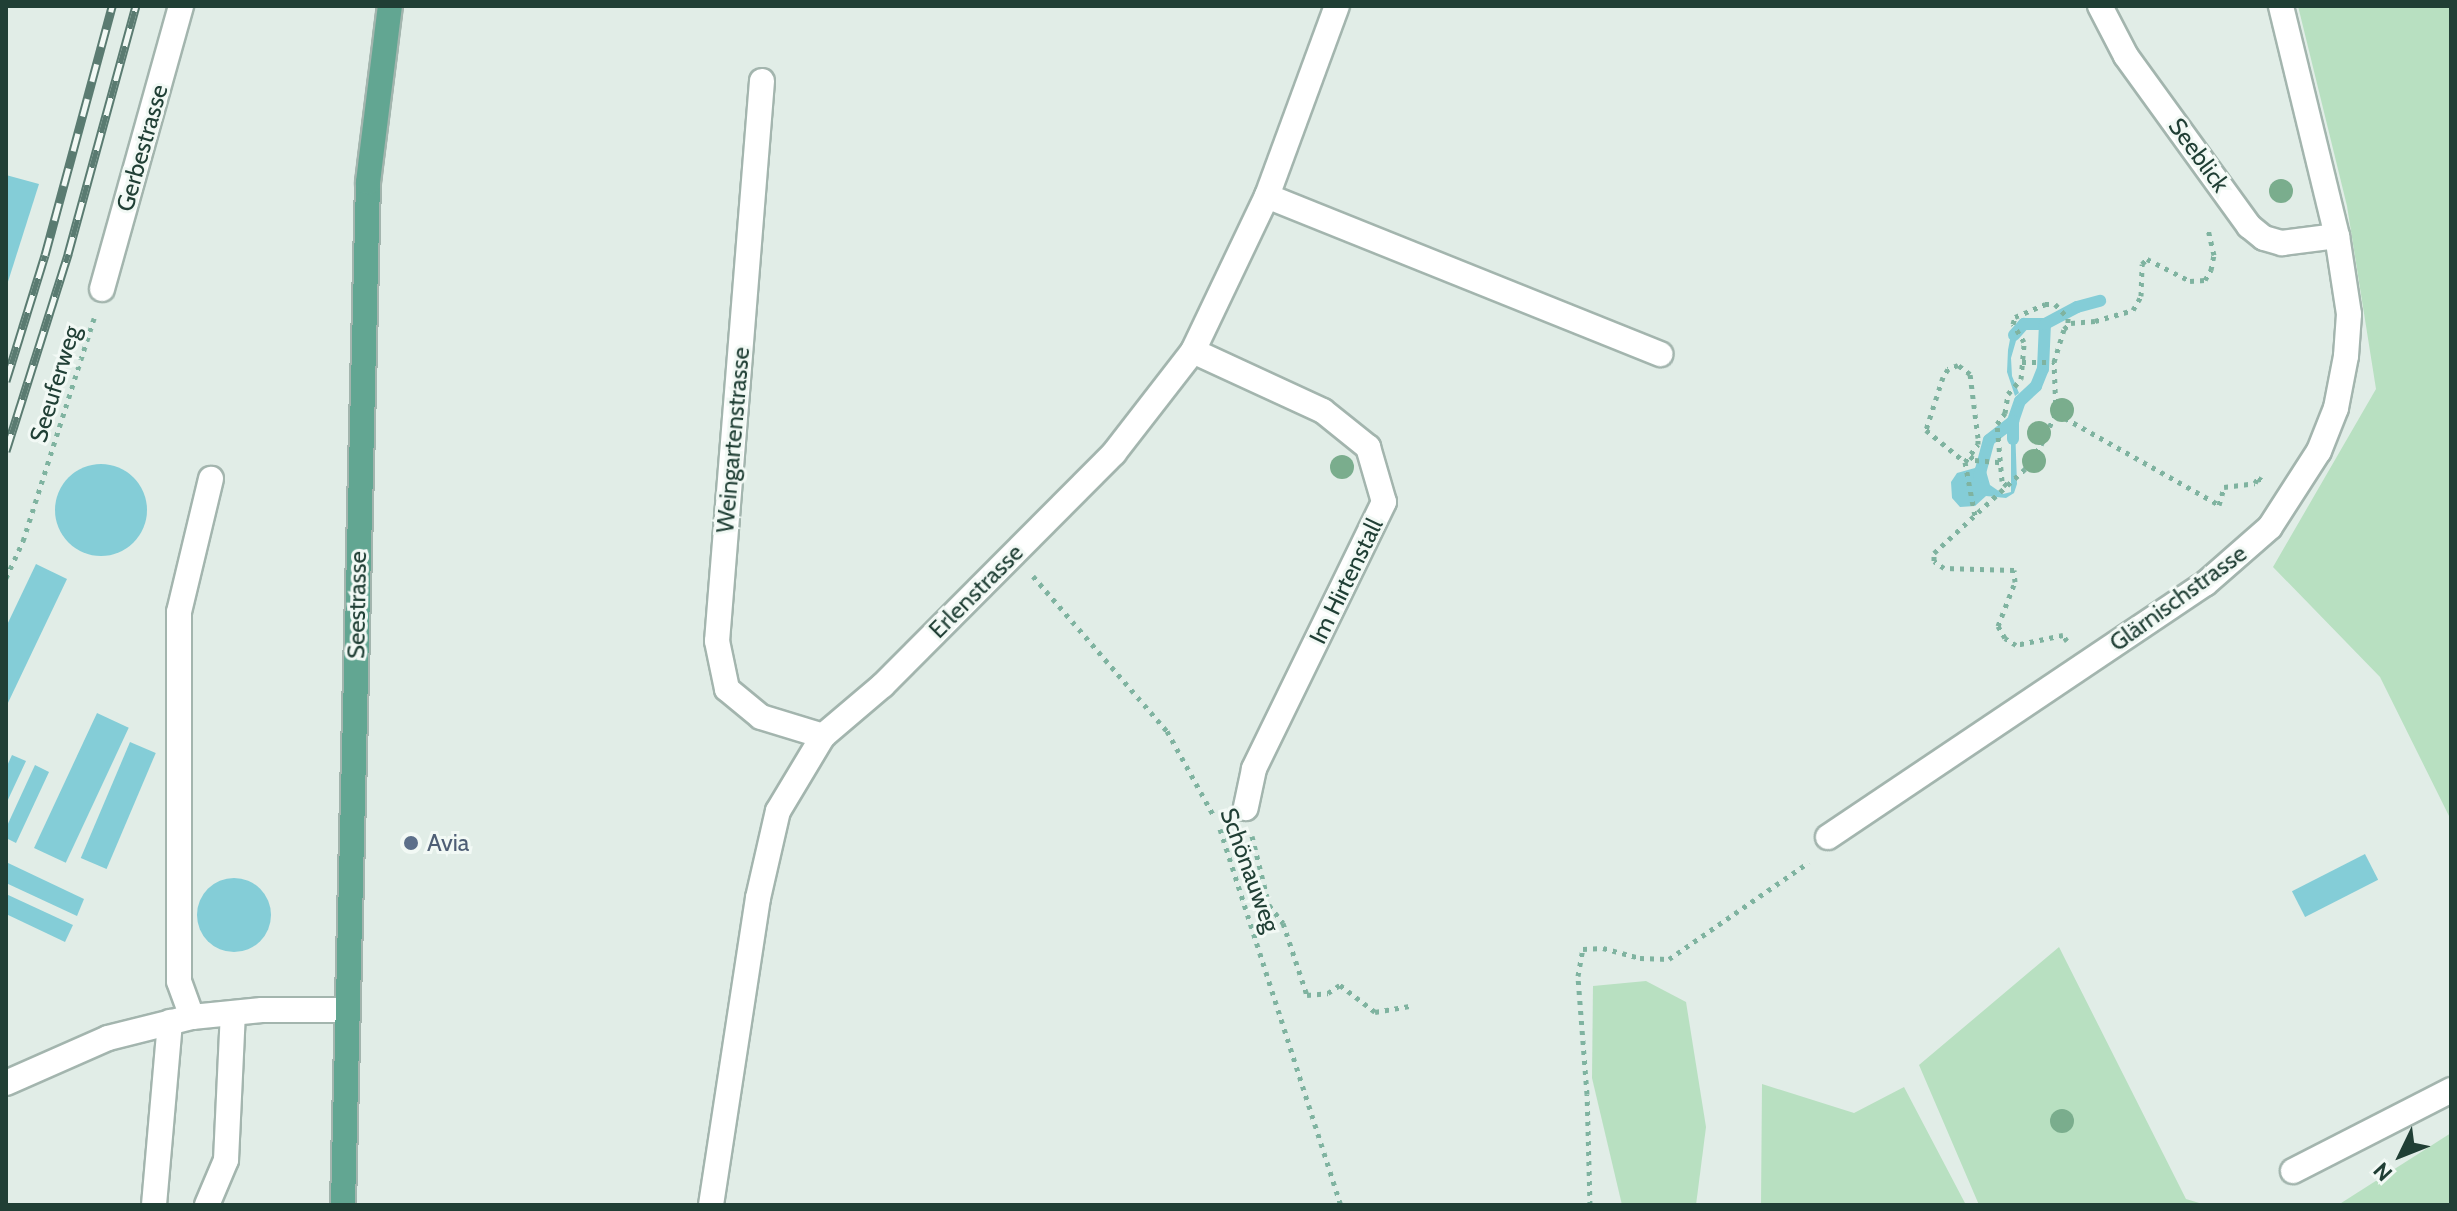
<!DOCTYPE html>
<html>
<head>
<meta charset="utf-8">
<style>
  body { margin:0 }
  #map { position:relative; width:2457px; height:1211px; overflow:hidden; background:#e1ede7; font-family:Cabin,sans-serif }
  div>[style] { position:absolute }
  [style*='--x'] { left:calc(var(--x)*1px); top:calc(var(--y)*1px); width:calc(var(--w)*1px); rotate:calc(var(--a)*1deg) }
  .green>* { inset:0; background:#b8e0c1 }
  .water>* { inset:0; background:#84cdd7; transform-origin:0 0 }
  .round { border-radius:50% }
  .stream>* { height:12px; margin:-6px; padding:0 6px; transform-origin:6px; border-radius:6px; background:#84cdd7 }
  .path>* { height:5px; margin-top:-2.5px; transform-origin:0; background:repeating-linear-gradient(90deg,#7fb3a0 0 4px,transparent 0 10px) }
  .roads { filter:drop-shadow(2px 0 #a3b5ae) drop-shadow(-2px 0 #a3b5ae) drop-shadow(0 2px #a3b5ae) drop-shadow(0 -2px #a3b5ae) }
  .minor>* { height:24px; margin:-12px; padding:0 12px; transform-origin:12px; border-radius:12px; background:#fff }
  .major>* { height:24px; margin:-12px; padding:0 12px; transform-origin:12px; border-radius:12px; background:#62a692 }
  .rail>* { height:9px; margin-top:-4.5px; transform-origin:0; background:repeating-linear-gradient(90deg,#f2f9f5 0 18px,#5a7b71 0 36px); box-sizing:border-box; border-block:2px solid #5a7b71 }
  .trees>* { width:24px; height:24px; margin:-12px; border-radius:50%; background:#7aad8d }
  .dots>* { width:22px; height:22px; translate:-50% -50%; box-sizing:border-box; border:4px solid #f2f9f5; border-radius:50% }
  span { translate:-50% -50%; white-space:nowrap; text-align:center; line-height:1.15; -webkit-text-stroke:6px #f2f9f5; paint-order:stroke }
  .street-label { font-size:24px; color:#203f35 }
  .service-label { font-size:24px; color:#4e5e75 }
  .left { translate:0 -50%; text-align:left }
  .frame { position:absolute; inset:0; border:8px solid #203f35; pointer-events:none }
  .north { position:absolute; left:2361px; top:1115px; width:80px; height:80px; -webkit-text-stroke:6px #f2f9f5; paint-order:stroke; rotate:227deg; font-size:22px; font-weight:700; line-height:32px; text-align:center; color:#203f35 }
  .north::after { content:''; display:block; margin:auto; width:28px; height:36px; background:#203f35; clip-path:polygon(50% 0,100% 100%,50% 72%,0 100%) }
</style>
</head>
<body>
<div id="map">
  <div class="green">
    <i style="clip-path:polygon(2298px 6px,2451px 6px,2451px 820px,2380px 677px,2273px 567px,2376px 389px,2347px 206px)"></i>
    <i style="clip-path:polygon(2059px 947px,2186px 1199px,2206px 1205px,1979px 1205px,1919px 1065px)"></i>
    <i style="clip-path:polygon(1646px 981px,1686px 1002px,1706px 1127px,1696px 1205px,1622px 1205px,1592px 1078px,1593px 986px)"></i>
    <i style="clip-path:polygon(1762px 1084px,1854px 1113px,1904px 1087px,1966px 1205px,1761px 1205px)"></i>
    <i style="clip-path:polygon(2451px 1133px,2451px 1205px,2338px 1205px)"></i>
  </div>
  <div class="water">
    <i style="clip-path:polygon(6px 175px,39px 184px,6px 288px)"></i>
    <i style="clip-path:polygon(2022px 322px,2025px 327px,2018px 334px,2011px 358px,2012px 376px,2019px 393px,2015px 396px,2007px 372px,2008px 350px,2011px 334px)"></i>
    <i style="clip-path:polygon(2011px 426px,2015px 426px,2017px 484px,2014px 493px,2006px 498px,1986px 496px,1975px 506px,1960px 507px,1952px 498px,1951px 482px,1957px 473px,1975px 468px,1979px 463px,1984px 464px,1990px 485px,2003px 494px,2011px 492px)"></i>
    <i class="round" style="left:55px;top:464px;width:92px;height:92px"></i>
    <i style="clip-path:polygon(36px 564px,67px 579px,6px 707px,6px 627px)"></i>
    <i style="left:97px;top:713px;width:35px;height:149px;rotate:25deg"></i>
    <i style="left:130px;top:742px;width:28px;height:126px;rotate:23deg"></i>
    <i style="clip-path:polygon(12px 755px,26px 761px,6px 804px,6px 768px)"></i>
    <i style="clip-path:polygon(35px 765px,49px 772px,16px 843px,6px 838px,6px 828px)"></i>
    <i style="left:2365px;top:854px;width:29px;height:82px;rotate:63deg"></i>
    <i style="clip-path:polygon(6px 862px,84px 899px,77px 916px,6px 883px)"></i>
    <i class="round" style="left:197px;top:878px;width:74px;height:74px"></i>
    <i style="clip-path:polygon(6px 894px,73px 925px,65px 942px,6px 914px)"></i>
  </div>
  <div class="stream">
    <i style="--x:2014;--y:335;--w:15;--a:-48"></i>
    <i style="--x:2024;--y:324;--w:21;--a:0"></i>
    <i style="--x:2013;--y:439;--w:18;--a:-90"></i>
    <i style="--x:2013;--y:421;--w:21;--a:-71"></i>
    <i style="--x:2020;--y:401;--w:22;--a:-43"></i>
    <i style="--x:2036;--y:386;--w:18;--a:-68"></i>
    <i style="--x:2043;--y:369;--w:45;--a:-87.5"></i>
    <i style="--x:2045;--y:324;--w:36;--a:-28"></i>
    <i style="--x:2077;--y:307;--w:24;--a:-15"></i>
    <i style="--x:1979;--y:477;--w:38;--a:-75"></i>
    <i style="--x:1989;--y:440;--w:31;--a:-38"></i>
  </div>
  <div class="path">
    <i style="--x:2022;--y:362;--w:32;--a:0"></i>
    <i style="--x:2056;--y:413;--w:187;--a:29.4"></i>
    <i style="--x:2219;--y:505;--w:19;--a:-74"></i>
    <i style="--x:2224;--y:487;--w:31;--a:-7"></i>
    <i style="--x:2255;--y:483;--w:6;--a:-59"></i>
    <i style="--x:2258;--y:478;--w:8;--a:30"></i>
    <i style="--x:1970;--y:456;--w:6;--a:39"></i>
    <i style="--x:1975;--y:460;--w:25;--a:5"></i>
    <i style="--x:1965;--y:462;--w:22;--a:-54"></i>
    <i style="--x:1978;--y:444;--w:6;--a:-90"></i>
    <i style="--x:1978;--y:438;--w:64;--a:-97.1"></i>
    <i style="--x:1970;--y:374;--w:15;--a:-143"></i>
    <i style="--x:1958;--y:365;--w:11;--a:158"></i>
    <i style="--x:1948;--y:369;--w:9;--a:122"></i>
    <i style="--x:1943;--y:377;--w:56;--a:107.8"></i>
    <i style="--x:1926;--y:430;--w:50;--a:39.4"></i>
    <i style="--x:1965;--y:462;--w:55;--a:79.5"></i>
    <i style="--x:2007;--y:486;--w:7;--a:-135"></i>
    <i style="--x:2002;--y:481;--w:57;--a:-95"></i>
    <i style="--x:1997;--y:424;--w:14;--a:-54"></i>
    <i style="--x:2005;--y:413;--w:19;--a:-81"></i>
    <i style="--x:2008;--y:394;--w:20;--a:-49"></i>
    <i style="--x:2021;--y:379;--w:37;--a:-85"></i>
    <i style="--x:2024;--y:342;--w:21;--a:-121"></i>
    <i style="--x:2013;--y:324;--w:7;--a:-74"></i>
    <i style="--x:2015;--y:317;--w:33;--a:-23"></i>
    <i style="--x:2045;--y:304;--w:10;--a:0"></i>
    <i style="--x:2055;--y:304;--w:19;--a:47"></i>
    <i style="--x:2068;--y:318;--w:7;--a:90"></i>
    <i style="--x:1033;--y:576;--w:205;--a:49.2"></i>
    <i style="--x:1167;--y:731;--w:97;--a:61.1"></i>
    <i style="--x:6;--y:578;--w:41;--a:-65.3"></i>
    <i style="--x:23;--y:541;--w:234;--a:-72.3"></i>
    <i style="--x:2067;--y:641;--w:7;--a:-124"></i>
    <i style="--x:2063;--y:635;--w:48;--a:168"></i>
    <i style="--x:2016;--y:645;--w:13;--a:-148"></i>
    <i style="--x:2005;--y:638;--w:14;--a:-120"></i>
    <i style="--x:1998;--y:626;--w:47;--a:-68.9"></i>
    <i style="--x:2015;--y:582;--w:12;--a:-95"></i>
    <i style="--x:2014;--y:570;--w:70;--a:-178.4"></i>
    <i style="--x:1944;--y:568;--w:12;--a:-145"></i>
    <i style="--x:1934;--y:561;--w:8;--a:-90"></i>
    <i style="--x:1934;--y:553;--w:124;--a:-42.7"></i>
    <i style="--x:2025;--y:469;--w:29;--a:-56"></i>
    <i style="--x:2041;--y:445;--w:35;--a:-65"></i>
    <i style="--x:2056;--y:413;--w:51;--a:-92.2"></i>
    <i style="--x:2054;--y:362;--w:34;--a:-73"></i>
    <i style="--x:2064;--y:329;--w:9;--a:-41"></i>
    <i style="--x:2071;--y:323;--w:24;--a:-5"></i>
    <i style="--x:2095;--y:321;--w:40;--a:-16"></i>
    <i style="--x:2133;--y:310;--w:16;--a:-60"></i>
    <i style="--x:2141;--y:296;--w:32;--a:-88"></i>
    <i style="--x:2142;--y:264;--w:7;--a:-45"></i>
    <i style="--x:2147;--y:259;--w:48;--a:27.1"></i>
    <i style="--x:2190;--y:281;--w:15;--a:-4"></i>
    <i style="--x:2205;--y:280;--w:12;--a:-59"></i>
    <i style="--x:2211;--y:270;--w:15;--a:-79"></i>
    <i style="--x:2214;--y:255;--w:28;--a:-103"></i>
    <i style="--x:1220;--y:829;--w:395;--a:72.2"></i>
    <i style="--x:1252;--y:836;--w:71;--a:76.2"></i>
    <i style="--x:1269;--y:905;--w:23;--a:52"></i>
    <i style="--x:1283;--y:923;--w:76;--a:71.6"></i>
    <i style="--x:1307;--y:995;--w:21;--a:-5"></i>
    <i style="--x:1328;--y:993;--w:14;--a:-34"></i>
    <i style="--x:1340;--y:985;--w:44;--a:37.6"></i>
    <i style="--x:1375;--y:1012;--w:35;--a:-10"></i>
    <i style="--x:1590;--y:1205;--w:111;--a:-91.5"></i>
    <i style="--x:1587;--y:1094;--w:118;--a:-94.4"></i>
    <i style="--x:1578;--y:976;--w:27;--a:-80"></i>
    <i style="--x:1583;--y:949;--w:20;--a:-3"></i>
    <i style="--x:1603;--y:948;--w:38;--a:15"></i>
    <i style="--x:1640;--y:958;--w:29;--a:2"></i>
    <i style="--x:1669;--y:959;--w:170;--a:-34.7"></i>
  </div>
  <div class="roads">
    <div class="minor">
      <i style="--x:2100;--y:6;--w:56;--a:62.5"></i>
      <i style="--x:2126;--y:56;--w:210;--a:54.1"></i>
      <i style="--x:2249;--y:226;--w:19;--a:39"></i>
      <i style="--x:2264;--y:238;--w:19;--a:16"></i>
      <i style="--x:2282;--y:243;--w:55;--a:-7.3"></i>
      <i style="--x:762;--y:81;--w:562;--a:94.59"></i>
      <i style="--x:717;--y:641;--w:49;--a:78.2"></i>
      <i style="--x:727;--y:689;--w:44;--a:39.5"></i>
      <i style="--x:761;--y:717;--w:65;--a:17"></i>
      <i style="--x:1267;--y:196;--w:424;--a:21.9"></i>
      <i style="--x:102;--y:289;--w:294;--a:-74.4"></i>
      <i style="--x:1193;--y:351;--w:143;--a:24.8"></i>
      <i style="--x:1323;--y:411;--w:58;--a:38.7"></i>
      <i style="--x:1368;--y:447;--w:57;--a:73.8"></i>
      <i style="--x:1384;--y:502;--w:297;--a:116"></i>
      <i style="--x:1254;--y:769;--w:40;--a:102"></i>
      <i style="--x:1828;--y:837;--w:454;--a:-33.9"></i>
      <i style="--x:2205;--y:584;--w:86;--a:-41.2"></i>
      <i style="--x:2270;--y:527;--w:90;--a:-57.2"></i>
      <i style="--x:2319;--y:451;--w:46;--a:-68.4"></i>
      <i style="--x:2336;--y:408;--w:53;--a:-79.1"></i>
      <i style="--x:2346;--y:356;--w:42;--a:-85.9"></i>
      <i style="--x:2349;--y:314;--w:79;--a:-98.7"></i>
      <i style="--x:2337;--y:236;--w:237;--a:-103.7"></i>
      <i style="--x:192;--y:1017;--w:38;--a:-110"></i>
      <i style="--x:179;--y:981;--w:369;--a:-90"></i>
      <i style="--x:179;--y:612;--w:137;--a:-76.5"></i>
      <i style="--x:6;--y:1083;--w:111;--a:-23.8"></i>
      <i style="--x:108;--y:1038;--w:87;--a:-14"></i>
      <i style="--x:192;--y:1017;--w:70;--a:-5.7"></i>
      <i style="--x:262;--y:1010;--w:85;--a:0"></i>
      <i style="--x:2293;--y:1171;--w:178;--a:-27.1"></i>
      <i style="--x:154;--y:1205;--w:184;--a:-85"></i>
      <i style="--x:207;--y:1205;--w:49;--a:-67.1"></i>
      <i style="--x:226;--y:1160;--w:147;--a:-87.3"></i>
      <i style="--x:711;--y:1205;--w:311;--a:-81.3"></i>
      <i style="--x:758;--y:898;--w:89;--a:-77.1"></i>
      <i style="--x:778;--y:811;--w:87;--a:-59"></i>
      <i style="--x:823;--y:736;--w:79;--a:-40.4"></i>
      <i style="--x:883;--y:685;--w:327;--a:-45.1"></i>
      <i style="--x:1114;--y:453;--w:129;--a:-52.2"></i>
      <i style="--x:1193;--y:351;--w:172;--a:-64.5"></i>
      <i style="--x:1267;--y:196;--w:202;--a:-69.8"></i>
    </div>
    <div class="major">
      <i style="--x:343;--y:1205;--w:1023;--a:-88.6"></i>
      <i style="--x:368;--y:182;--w:177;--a:-82.9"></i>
    </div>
  </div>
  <div class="rail">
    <i style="--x:6;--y:381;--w:132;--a:-72.8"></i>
    <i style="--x:45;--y:255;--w:258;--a:-74.9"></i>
    <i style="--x:6;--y:451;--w:207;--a:-72.5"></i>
    <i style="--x:68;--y:254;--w:257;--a:-74.7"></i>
  </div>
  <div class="trees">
    <i style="left:2281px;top:191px"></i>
    <i style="left:2062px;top:410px"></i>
    <i style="left:2039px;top:433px"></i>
    <i style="left:2034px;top:461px"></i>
    <i style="left:1342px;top:467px"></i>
    <i style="left:2062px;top:1121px"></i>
  </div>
  <div class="dots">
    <i style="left:411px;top:843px;background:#5c6f8a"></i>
  </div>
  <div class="street-label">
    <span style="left:142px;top:148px;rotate:-74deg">Gerbestrasse</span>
    <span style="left:2199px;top:155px;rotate:54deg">Seeblick</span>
    <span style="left:55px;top:384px;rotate:-73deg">Seeuferweg</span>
    <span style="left:733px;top:440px;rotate:-85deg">Weingartenstrasse</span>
    <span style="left:1346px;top:581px;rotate:-64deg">Im Hirtenstall</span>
    <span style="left:976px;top:591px;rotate:-45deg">Erlenstrasse</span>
    <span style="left:2178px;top:598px;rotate:-36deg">Glärnischstrasse</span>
    <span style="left:357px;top:605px;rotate:-89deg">Seestrasse</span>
    <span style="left:1250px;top:870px;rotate:70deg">Schönauweg</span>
  </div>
  <div class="service-label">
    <span class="left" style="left:427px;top:843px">Avia</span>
  </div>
  <div class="frame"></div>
  <div class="north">N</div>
</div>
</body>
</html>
